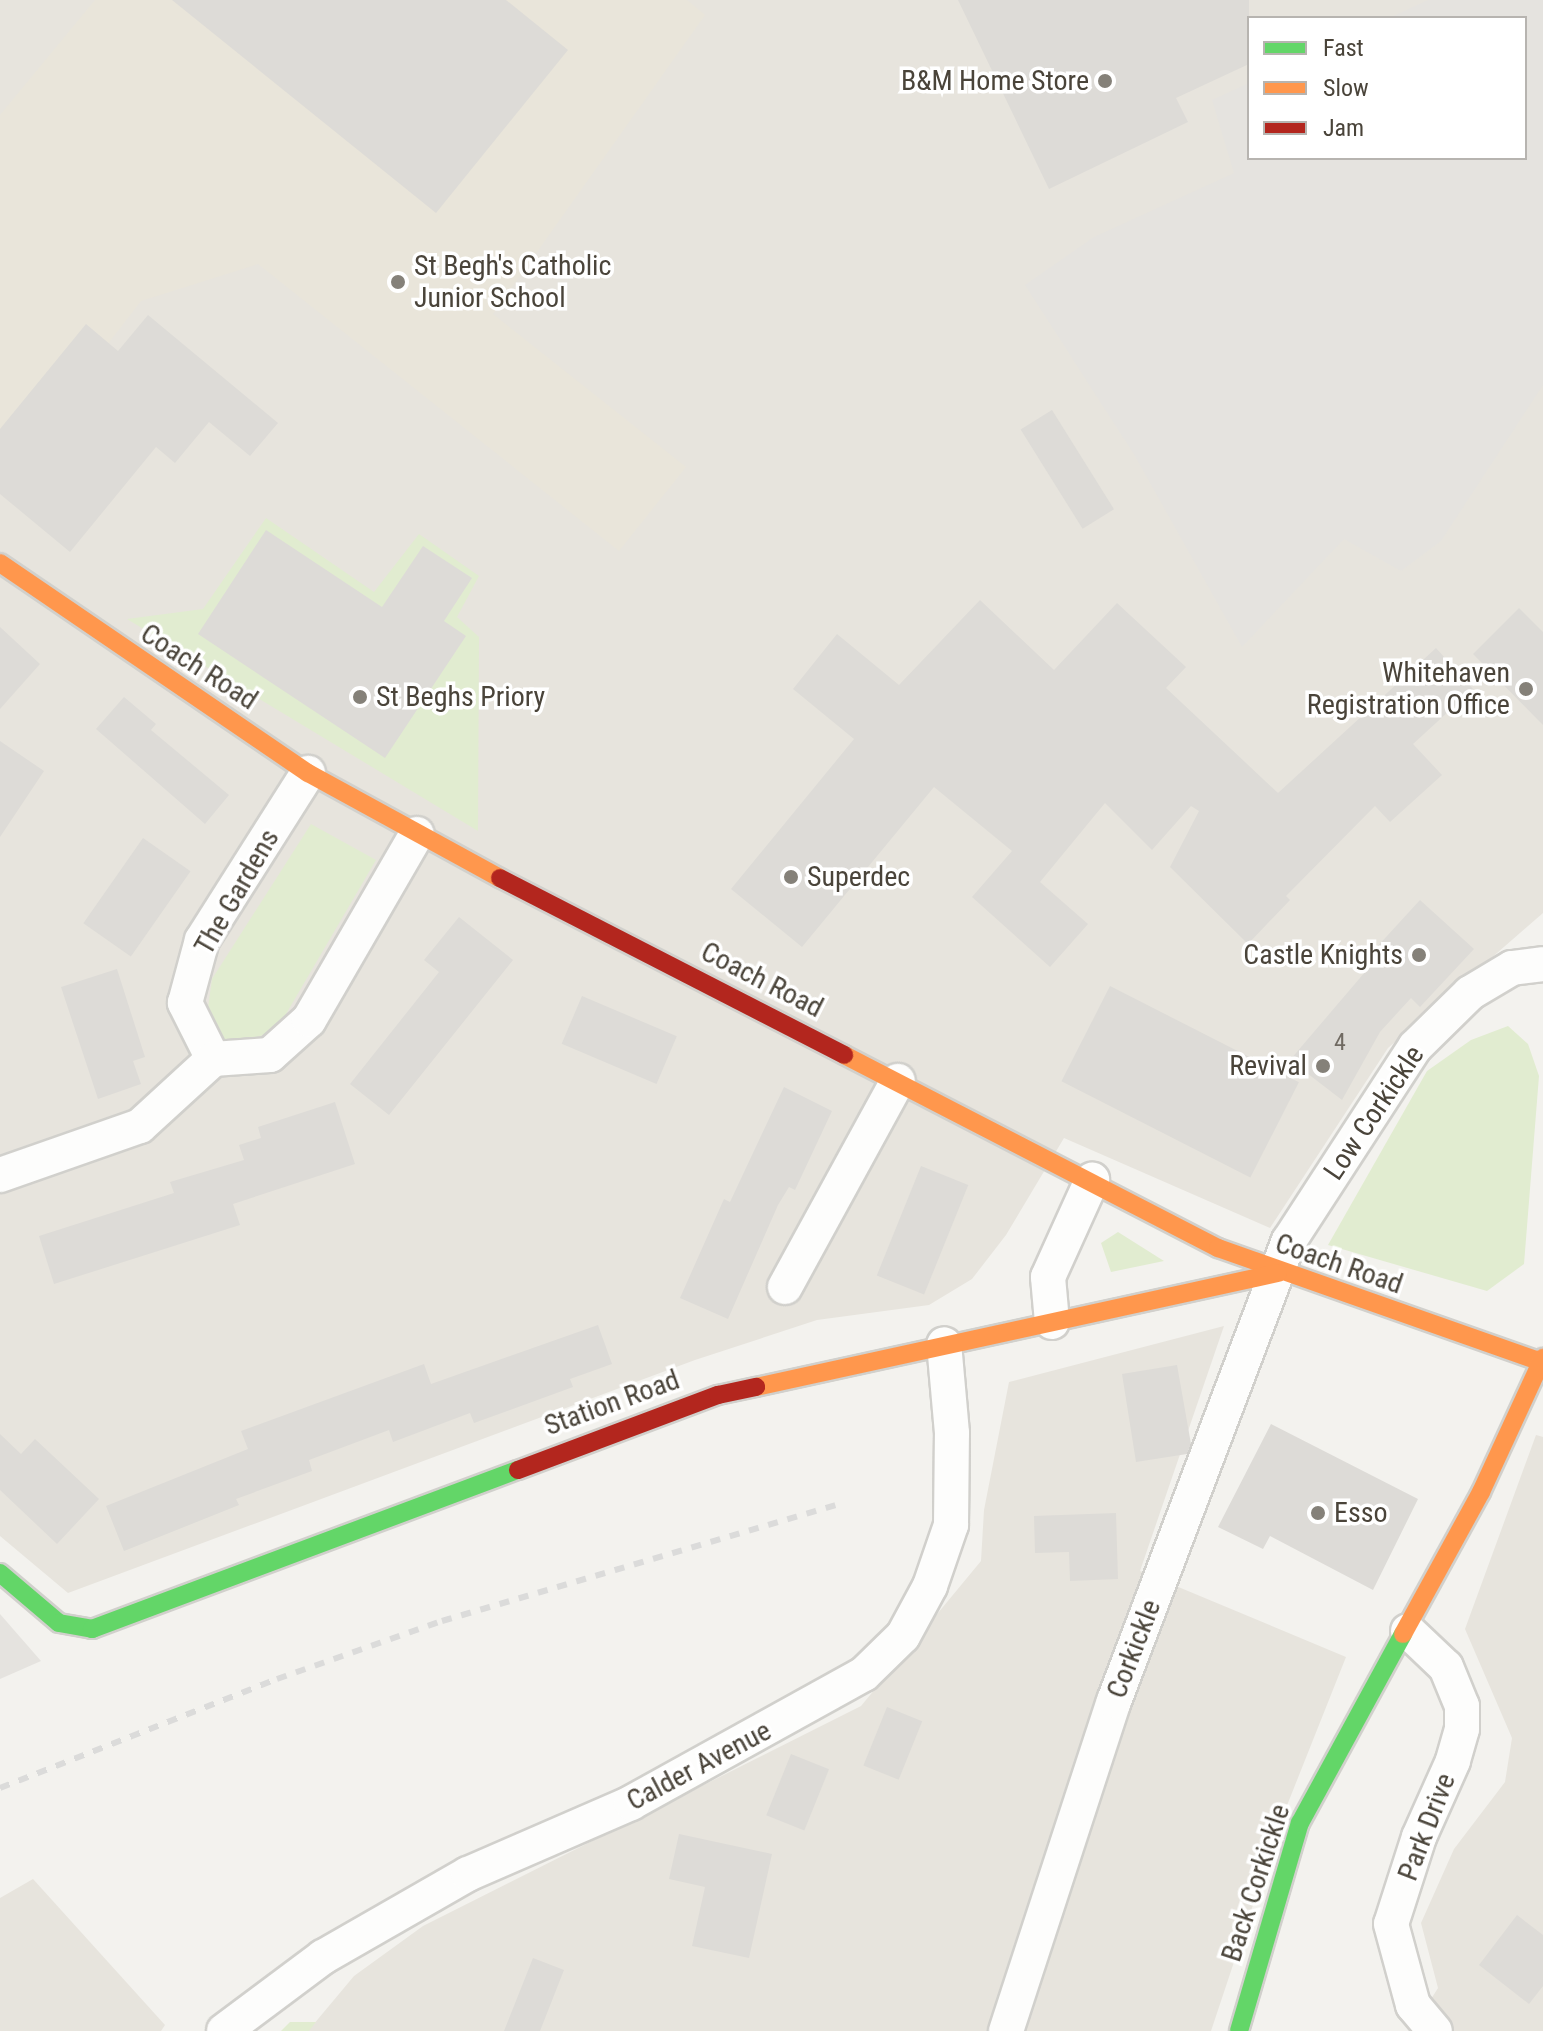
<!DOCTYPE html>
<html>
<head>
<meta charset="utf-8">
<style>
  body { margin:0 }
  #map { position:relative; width:1543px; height:2031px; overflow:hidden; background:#f3f2ee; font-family:"Roboto Condensed",sans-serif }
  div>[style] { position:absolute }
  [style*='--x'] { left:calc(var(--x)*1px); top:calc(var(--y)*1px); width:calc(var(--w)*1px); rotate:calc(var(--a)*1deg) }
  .residential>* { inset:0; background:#e7e4dd }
  .education>* { inset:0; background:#e9e5da }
  .green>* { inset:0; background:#e1ecd0 }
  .parking>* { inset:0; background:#e5e3df }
  .building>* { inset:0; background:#dddbd7; transform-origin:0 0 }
  .roads { filter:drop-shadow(2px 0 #d1d0cc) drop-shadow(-2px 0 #d1d0cc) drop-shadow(0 2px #d1d0cc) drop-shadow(0 -2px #d1d0cc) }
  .street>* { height:34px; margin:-17px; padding:0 17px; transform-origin:17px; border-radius:17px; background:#fdfdfc }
  .fast>* { height:18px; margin:-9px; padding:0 9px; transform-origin:9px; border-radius:9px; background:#63d668 }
  .slow>* { height:18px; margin:-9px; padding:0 9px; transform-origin:9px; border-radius:9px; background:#ff974d }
  .jam>* { height:18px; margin:-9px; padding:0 9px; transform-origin:9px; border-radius:9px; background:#b3261e }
  .rail>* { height:6px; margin-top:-3px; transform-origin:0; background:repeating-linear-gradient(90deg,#dbdbda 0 10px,transparent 0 20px) }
  .dots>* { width:22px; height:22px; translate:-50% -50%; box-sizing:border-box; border:4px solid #fff; border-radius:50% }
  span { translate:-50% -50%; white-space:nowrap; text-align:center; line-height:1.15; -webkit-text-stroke:7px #fff; paint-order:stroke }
  .number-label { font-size:24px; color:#706a62 }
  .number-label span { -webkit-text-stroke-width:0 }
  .poi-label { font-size:28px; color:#4a443a }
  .right { translate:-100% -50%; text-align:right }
  .left { translate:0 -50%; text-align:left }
  .street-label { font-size:28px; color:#4a443a }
  .legend { position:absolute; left:1247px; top:16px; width:280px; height:144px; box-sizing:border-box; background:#fff; border:2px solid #b7b4b0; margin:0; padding:10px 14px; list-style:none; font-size:24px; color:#4a443a }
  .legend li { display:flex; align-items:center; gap:16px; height:40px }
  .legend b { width:40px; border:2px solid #b7b4b0 }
</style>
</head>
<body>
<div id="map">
  <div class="residential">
    <i style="clip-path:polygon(evenodd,0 0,1543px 0,1543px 913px,1388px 1048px,1270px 1228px,1064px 1138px,1006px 1235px,972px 1279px,929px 1305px,817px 1320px,695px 1360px,68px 1593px,0 1536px,0 0,1249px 18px,1525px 18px,1525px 158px,1249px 158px,1249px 18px)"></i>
    <i style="clip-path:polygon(1224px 1326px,1140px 1571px,1346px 1657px,1282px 1818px,1211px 2031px,308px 2031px,354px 1976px,423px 1926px,861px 1706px,981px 1561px,984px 1510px,1009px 1382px)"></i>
    <i style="clip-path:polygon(1536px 1435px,1543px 1437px,1543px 2031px,1411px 2031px,1438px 1988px,1421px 1923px,1454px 1849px,1505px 1782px,1512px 1738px,1465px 1629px)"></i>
    <i style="clip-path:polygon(33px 1879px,165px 2025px,161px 2031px,0 2031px,0 1898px)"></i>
  </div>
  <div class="education">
    <i style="clip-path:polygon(95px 0,687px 0,705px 15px,493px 314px,686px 467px,619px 551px,258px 264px,141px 301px,0 484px,0 115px)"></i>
  </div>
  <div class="green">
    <i style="clip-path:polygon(266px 518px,374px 592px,419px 534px,479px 576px,457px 617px,479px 637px,478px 831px,127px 619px,203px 609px)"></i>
    <i style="clip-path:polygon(311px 824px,376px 860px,279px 1026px,246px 1044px,221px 1041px,207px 1015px,212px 979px)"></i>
    <i style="clip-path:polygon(1508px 1026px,1528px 1044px,1539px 1076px,1524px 1264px,1487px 1291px,1328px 1245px,1427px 1071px,1471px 1040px)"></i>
    <i style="clip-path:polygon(1118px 1232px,1164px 1261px,1111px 1272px,1101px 1243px)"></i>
    <i style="clip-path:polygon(290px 2022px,316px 2022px,309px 2031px,281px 2031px)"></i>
  </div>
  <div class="parking">
    <i style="clip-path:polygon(1428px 0,1543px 0,1543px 385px,1441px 541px,1401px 571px,1344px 539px,1242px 647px,1135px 456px,1025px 285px,1094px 237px,1234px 173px,1212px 100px,1249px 83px,1249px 158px,1525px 158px,1525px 18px,1389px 18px)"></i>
    <i style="clip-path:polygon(0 1614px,41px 1661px,0 1679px)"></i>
  </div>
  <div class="building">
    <i style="clip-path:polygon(172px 0,506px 0,568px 50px,436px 213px)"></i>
    <i style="clip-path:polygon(958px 0,1249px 0,1249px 64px,1176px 98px,1188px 122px,1049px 189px)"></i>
    <i style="clip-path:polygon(148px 315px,278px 423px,250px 456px,209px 422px,175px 463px,156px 447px,70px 552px,0 494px,0 429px,86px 324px,118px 351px)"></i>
    <i style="left:1052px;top:410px;width:117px;height:37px;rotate:58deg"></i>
    <i style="clip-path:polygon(266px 530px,382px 607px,423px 546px,472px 578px,444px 621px,466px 636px,385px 758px,198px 634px)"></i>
    <i style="clip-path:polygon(980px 600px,1054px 670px,1117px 603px,1186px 667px,1166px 688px,1278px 793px,1436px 648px,1473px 689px,1413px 744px,1442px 775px,1390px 822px,1375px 806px,1286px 896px,1290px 900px,1248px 944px,1170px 867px,1199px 811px,1191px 806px,1152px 850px,1105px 803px,1040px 882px,1088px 924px,1050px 967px,972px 897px,1012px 851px,934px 787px,802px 947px,731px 889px,854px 739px,793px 689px,837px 634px,899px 685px)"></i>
    <i style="clip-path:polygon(1519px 608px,1543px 632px,1543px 725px,1473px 654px)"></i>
    <i style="clip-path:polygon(0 627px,40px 664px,0 709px)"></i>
    <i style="clip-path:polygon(124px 697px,156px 724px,151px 730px,229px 795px,205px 824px,96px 729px)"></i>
    <i style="clip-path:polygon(0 741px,44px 771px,0 837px)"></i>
    <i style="left:143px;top:838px;width:58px;height:104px;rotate:35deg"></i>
    <i style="clip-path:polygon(1420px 900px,1474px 949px,1420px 1007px,1411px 998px,1380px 1032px,1342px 1100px,1290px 1060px,1371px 965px,1365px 960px)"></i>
    <i style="clip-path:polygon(459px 917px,513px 960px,389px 1115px,350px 1084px,439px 972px,424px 960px)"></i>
    <i style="clip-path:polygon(117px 969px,145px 1057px,133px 1061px,141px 1084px,98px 1099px,61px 987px)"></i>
    <i style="left:1110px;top:986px;width:212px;height:107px;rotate:27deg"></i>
    <i style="left:582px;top:996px;width:103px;height:52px;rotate:23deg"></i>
    <i style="clip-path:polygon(784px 1087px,832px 1111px,795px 1190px,789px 1187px,778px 1205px,728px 1319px,680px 1298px,724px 1199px,730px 1202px)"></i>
    <i style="clip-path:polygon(335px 1102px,355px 1164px,233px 1204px,240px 1225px,54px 1284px,39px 1236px,174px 1193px,170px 1182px,244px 1160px,239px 1145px,261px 1138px,258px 1127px)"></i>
    <i style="left:921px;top:1166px;width:51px;height:118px;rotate:22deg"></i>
    <i style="clip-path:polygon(598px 1325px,612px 1364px,570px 1379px,573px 1387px,474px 1423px,470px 1413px,393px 1442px,389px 1430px,309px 1460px,312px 1471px,236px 1499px,239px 1505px,124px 1551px,106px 1506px,248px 1449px,241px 1431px,424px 1364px,431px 1384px)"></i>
    <i style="clip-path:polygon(1177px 1365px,1191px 1444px,1187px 1454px,1136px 1462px,1122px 1374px)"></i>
    <i style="clip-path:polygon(1271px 1424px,1418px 1499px,1373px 1590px,1270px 1536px,1263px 1549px,1218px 1527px)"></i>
    <i style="clip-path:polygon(0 1434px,21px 1454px,35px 1439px,99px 1499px,57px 1544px,0 1490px)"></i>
    <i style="clip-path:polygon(1116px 1513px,1118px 1579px,1070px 1581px,1069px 1552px,1035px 1553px,1034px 1516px)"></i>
    <i style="left:887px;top:1707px;width:38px;height:63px;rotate:22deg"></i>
    <i style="left:791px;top:1754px;width:41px;height:66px;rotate:22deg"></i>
    <i style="clip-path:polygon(679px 1834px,772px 1854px,749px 1958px,692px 1946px,705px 1887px,669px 1879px)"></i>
    <i style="clip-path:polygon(1517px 1915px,1543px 1935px,1543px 1986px,1529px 2004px,1479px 1965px)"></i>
    <i style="clip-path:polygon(533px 1958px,564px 1970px,540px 2031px,504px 2031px)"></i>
  </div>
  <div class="roads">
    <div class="street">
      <i style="--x:213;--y:1059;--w:63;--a:-116.6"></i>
      <i style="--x:185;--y:1003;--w:65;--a:-74.9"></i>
      <i style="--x:202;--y:940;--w:198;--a:-57.6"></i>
      <i style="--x:0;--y:1175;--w:148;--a:-19.3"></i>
      <i style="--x:140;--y:1126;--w:99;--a:-42.5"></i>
      <i style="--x:213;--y:1059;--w:57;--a:-4"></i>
      <i style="--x:270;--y:1055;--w:52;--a:-41.9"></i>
      <i style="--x:309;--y:1020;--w:215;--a:-59.9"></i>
      <i style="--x:785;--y:1287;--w:235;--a:-61.3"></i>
      <i style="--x:1052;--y:1322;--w:45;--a:-95.1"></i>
      <i style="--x:1048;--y:1277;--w:107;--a:-65.6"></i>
      <i style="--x:1408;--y:1631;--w:52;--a:43.5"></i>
      <i style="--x:1446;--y:1667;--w:42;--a:67.7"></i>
      <i style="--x:1462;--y:1706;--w:23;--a:90"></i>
      <i style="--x:1462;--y:1729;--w:33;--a:106"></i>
      <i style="--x:1453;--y:1761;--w:83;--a:114.1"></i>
      <i style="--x:1419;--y:1837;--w:91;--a:107.8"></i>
      <i style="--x:1391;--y:1924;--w:84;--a:74.8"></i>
      <i style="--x:1413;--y:2005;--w:34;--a:50"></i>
      <i style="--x:224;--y:2031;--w:124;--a:-36.8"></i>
      <i style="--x:323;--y:1957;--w:167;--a:-29.8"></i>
      <i style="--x:468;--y:1874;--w:178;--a:-23.5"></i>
      <i style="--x:631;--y:1803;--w:266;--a:-29"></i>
      <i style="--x:864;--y:1674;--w:54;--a:-44.3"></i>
      <i style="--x:903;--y:1636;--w:57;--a:-61.6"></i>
      <i style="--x:930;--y:1586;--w:65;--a:-71"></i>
      <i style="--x:951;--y:1525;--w:92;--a:-89.4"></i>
      <i style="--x:952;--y:1433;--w:89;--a:-95.1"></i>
      <i style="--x:1006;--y:2031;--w:347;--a:-71.9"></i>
      <i style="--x:1114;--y:1701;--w:492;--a:-69.2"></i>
      <i style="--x:1289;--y:1241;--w:231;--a:-57"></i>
      <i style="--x:1415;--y:1047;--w:77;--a:-44.5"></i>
      <i style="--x:1470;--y:993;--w:49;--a:-30.8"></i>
      <i style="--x:1512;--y:968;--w:31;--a:-7"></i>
    </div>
    <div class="fast">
      <i style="--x:0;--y:1573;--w:77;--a:40.3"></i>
      <i style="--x:59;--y:1623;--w:34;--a:10"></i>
      <i style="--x:92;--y:1629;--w:455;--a:-20.5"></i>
      <i style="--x:1239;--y:2031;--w:217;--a:-73.7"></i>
      <i style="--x:1300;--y:1823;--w:215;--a:-61.4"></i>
    </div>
    <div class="slow">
      <i style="--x:0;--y:563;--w:373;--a:34.3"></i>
      <i style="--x:308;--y:773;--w:219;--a:28.7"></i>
      <i style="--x:844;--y:1055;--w:421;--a:27.3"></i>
      <i style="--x:1218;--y:1248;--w:343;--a:19.4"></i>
      <i style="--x:756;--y:1387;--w:534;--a:-12.32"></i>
      <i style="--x:1403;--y:1634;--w:162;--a:-61.2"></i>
      <i style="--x:1481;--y:1492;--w:148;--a:-65.2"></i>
    </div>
    <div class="jam">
      <i style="--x:500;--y:878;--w:387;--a:27.2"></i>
      <i style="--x:518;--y:1470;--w:214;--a:-20.6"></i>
      <i style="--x:718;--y:1395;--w:39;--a:-12"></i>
    </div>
  </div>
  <div class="rail">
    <i style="--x:0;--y:1788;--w:298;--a:-21.5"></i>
    <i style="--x:277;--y:1679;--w:175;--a:-19.4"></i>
    <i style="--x:442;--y:1621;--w:412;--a:-16.4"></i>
  </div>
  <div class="dots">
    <i style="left:1105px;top:81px;background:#858179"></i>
    <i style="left:398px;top:282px;background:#858179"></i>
    <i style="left:1526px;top:689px;background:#858179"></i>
    <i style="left:360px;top:697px;background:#858179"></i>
    <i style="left:791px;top:877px;background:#858179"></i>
    <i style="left:1419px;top:955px;background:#858179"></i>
    <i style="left:1323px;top:1066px;background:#858179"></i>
    <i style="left:1318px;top:1513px;background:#858179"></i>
  </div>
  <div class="number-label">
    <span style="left:1340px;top:1043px">4</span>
  </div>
  <div class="poi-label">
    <span class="right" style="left:1089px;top:81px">B&amp;M Home Store</span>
    <span class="left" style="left:414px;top:282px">St Begh's Catholic<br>Junior School</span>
    <span class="right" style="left:1510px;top:689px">Whitehaven<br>Registration Office</span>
    <span class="left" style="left:376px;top:697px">St Beghs Priory</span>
    <span class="left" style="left:807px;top:877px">Superdec</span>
    <span class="right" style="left:1403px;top:955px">Castle Knights</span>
    <span class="right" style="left:1307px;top:1066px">Revival</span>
    <span class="left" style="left:1334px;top:1513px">Esso</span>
  </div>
  <div class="street-label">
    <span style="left:199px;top:667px;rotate:33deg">Coach Road</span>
    <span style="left:237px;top:892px;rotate:-60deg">The Gardens</span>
    <span style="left:762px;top:980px;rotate:27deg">Coach Road</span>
    <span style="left:1374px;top:1113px;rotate:-56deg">Low Corkickle</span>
    <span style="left:1339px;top:1264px;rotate:19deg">Coach Road</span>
    <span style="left:612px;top:1403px;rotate:-20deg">Station Road</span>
    <span style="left:1134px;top:1649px;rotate:-69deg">Corkickle</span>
    <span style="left:699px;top:1766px;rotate:-28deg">Calder Avenue</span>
    <span style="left:1427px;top:1827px;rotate:-69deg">Park Drive</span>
    <span style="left:1256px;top:1883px;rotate:-72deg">Back Corkickle</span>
  </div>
  <ul class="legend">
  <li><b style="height:10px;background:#63d668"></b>Fast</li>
  <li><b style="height:10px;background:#ff974d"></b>Slow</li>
  <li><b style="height:10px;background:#b3261e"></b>Jam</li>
  </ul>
</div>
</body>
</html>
